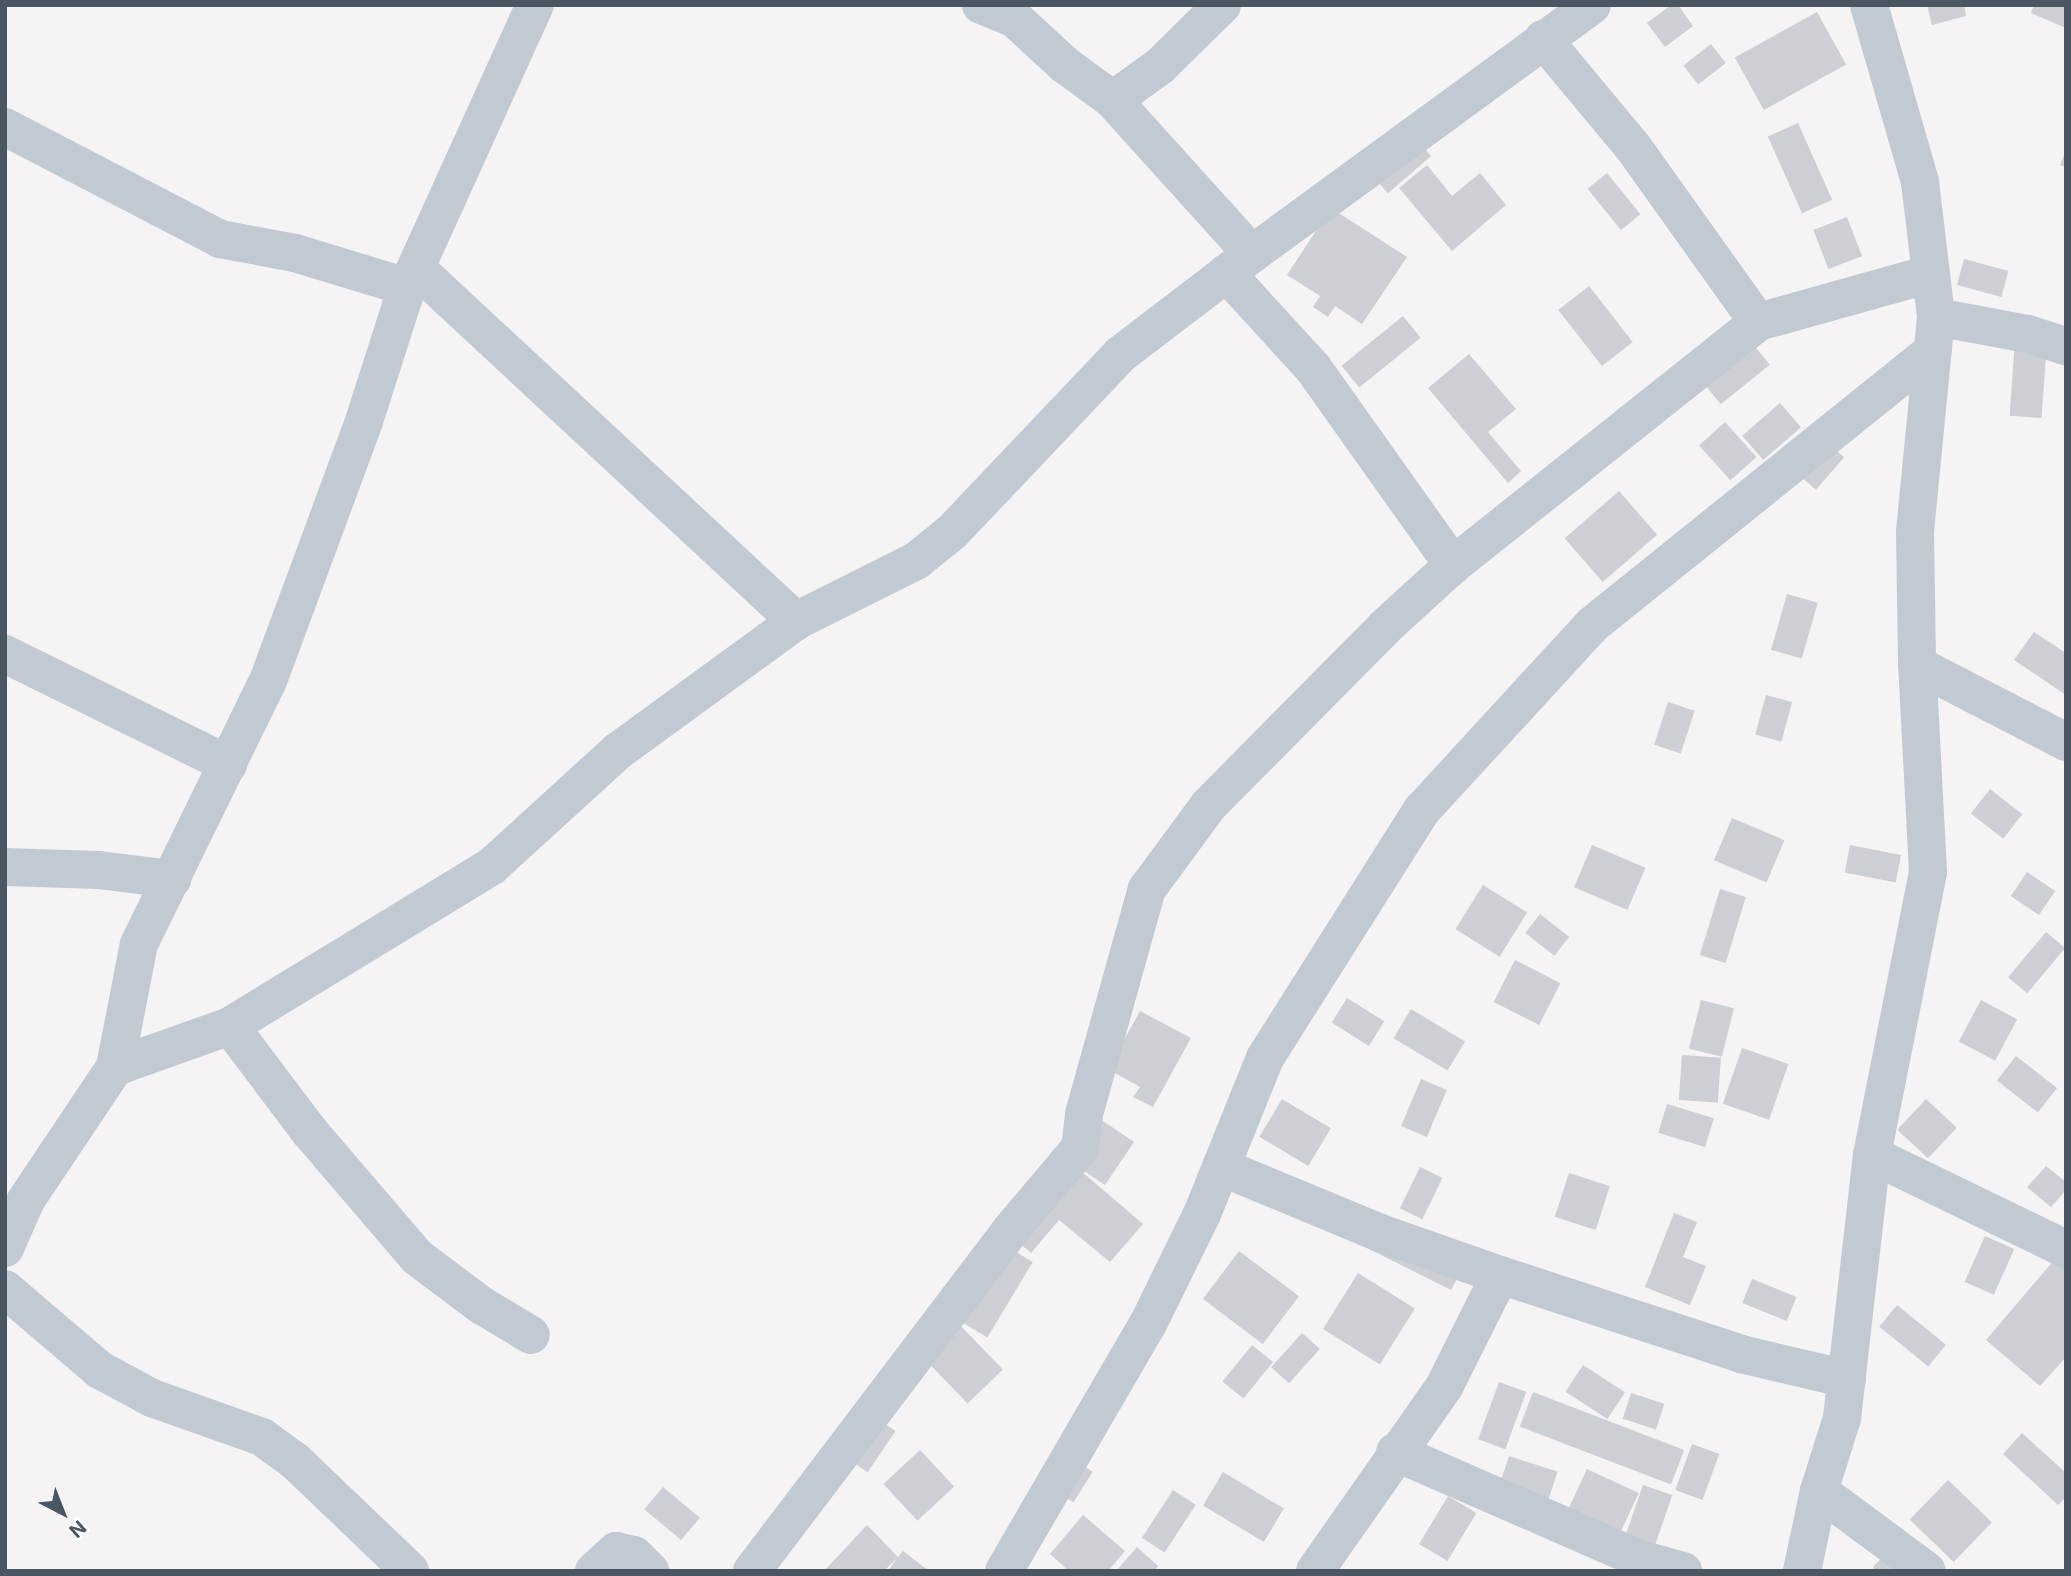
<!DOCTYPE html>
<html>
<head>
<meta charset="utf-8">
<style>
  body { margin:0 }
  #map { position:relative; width:2071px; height:1576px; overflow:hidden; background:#f5f3f3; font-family:Inter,sans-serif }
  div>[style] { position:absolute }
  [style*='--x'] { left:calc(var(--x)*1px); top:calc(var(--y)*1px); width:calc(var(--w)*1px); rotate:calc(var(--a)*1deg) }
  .building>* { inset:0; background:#cdcfd5; transform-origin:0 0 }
  .minor>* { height:38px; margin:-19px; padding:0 19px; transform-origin:19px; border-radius:19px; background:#c1cad2 }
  span { translate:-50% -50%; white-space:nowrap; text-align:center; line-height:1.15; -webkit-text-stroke:6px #fff; paint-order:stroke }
  .frame { position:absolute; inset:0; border:7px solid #4a5661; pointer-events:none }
  .north { position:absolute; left:28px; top:1478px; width:70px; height:70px; -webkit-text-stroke:5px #fff; paint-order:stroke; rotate:138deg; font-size:19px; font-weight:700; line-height:28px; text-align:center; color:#4a5661 }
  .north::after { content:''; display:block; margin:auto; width:24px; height:32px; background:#4a5661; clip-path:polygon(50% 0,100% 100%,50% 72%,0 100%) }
</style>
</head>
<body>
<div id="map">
  <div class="building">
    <i style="clip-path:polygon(1671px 5px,1678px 5px,1693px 26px,1665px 47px,1647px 23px)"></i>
    <i style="clip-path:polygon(1927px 5px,1964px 5px,1966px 16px,1932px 25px)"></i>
    <i style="clip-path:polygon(2034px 5px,2066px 5px,2066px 28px,2031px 13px)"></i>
    <i style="left:1817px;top:12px;width:60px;height:94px;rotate:61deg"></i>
    <i style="left:1711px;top:44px;width:24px;height:35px;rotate:52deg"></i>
    <i style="left:1798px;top:123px;width:84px;height:33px;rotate:66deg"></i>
    <i style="left:1412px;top:134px;width:29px;height:57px;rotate:49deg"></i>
    <i style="clip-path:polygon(2066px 150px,2066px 167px,2060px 165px)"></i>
    <i style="clip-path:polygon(1427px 165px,1452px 196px,1480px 173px,1506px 205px,1452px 251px,1399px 188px)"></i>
    <i style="left:1607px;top:173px;width:53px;height:25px;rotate:51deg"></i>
    <i style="clip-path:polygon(1331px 208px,1407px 257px,1362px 324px,1335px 306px,1328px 317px,1313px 307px,1320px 296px,1287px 275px)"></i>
    <i style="left:1847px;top:217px;width:42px;height:36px;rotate:69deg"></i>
    <i style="left:1964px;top:259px;width:46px;height:27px;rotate:15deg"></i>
    <i style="left:1589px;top:286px;width:71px;height:39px;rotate:52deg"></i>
    <i style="left:1403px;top:316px;width:28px;height:79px;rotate:51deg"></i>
    <i style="left:1749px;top:339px;width:33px;height:63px;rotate:51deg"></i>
    <i style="left:2015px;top:339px;width:32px;height:77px;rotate:4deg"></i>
    <i style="clip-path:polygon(1469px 354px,1516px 409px,1488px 432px,1521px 471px,1508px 483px,1428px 388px)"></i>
    <i style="left:1780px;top:403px;width:32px;height:50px;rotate:49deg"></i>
    <i style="left:1725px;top:422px;width:47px;height:35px;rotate:48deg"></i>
    <i style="left:1823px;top:439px;width:28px;height:43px;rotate:41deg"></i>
    <i style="left:1619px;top:491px;width:58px;height:72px;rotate:49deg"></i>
    <i style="left:1787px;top:594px;width:32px;height:58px;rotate:16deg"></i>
    <i style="clip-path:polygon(2034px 632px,2066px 653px,2066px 695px,2014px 660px)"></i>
    <i style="left:1766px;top:695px;width:27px;height:41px;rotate:15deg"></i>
    <i style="left:1668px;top:702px;width:28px;height:45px;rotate:18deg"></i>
    <i style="left:1990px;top:789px;width:41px;height:31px;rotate:38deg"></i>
    <i style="left:1732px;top:818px;width:57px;height:46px;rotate:23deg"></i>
    <i style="left:1592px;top:845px;width:58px;height:46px;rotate:23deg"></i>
    <i style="left:1850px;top:845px;width:52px;height:28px;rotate:11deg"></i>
    <i style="left:2027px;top:872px;width:34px;height:29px;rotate:34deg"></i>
    <i style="left:1483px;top:885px;width:52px;height:52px;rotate:32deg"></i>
    <i style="left:1720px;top:889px;width:27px;height:69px;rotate:17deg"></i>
    <i style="left:1540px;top:914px;width:37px;height:24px;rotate:38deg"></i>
    <i style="left:2046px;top:932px;width:25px;height:59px;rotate:40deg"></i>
    <i style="left:1515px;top:960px;width:51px;height:47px;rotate:27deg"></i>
    <i style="left:1347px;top:998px;width:44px;height:29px;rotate:32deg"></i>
    <i style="left:1701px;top:1000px;width:34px;height:50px;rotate:14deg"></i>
    <i style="left:1981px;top:1000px;width:41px;height:47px;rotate:28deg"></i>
    <i style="left:1411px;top:1009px;width:63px;height:34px;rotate:31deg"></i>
    <i style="clip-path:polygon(1140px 1011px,1191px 1038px,1153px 1107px,1133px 1097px,1140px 1087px,1108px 1069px)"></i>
    <i style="left:1742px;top:1048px;width:49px;height:59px;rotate:19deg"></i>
    <i style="left:1682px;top:1055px;width:39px;height:45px;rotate:4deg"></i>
    <i style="left:2016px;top:1056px;width:52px;height:31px;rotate:38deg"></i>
    <i style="left:1421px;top:1079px;width:28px;height:51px;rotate:23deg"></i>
    <i style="left:1282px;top:1099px;width:57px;height:44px;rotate:31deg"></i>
    <i style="left:1926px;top:1099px;width:42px;height:42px;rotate:43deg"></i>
    <i style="left:1667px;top:1104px;width:49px;height:30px;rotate:17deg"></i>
    <i style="left:1100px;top:1119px;width:41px;height:52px;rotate:34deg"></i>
    <i style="clip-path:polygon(1074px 1165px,1143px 1224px,1110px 1262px,1059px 1220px,1031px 1253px,1012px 1237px)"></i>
    <i style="clip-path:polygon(2046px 1166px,2066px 1182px,2066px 1190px,2051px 1207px,2027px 1187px)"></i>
    <i style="left:1420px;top:1167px;width:25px;height:46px;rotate:26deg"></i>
    <i style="left:1569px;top:1173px;width:43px;height:46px;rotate:18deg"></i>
    <i style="clip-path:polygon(1674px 1213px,1697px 1222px,1683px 1257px,1706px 1266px,1690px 1305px,1645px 1287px)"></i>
    <i style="left:1985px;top:1236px;width:32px;height:50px;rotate:24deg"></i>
    <i style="left:1001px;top:1243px;width:37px;height:88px;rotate:31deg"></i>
    <i style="clip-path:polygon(2066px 1246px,2066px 1357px,2040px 1386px,1986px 1340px)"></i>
    <i style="clip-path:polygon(1369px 1249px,1463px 1268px,1451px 1290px)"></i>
    <i style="left:1239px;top:1251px;width:75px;height:60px;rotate:37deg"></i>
    <i style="left:1358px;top:1273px;width:67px;height:66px;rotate:32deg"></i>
    <i style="left:1752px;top:1279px;width:48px;height:26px;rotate:22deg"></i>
    <i style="left:1897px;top:1305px;width:63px;height:28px;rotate:39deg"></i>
    <i style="left:957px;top:1322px;width:66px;height:49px;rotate:46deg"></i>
    <i style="left:1302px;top:1333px;width:24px;height:46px;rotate:42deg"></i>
    <i style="left:1252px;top:1345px;width:27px;height:47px;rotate:39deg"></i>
    <i style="left:1583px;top:1365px;width:50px;height:32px;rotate:33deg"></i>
    <i style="left:1499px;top:1382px;width:29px;height:61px;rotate:20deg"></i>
    <i style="left:1533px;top:1392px;width:162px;height:37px;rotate:21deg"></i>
    <i style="left:1631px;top:1393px;width:35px;height:27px;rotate:18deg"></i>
    <i style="left:869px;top:1413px;width:32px;height:50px;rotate:34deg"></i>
    <i style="clip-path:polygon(2022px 1433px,2066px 1473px,2066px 1497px,2058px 1505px,2003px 1454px)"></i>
    <i style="left:1692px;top:1444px;width:29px;height:49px;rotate:20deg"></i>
    <i style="left:920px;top:1450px;width:50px;height:50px;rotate:47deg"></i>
    <i style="left:1509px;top:1456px;width:51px;height:34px;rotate:18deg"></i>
    <i style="left:1074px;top:1460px;width:22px;height:36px;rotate:32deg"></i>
    <i style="left:1587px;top:1469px;width:57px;height:46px;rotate:25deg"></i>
    <i style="left:1223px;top:1472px;width:71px;height:39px;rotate:31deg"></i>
    <i style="left:1948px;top:1480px;width:61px;height:55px;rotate:44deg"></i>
    <i style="left:1643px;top:1485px;width:31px;height:55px;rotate:19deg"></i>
    <i style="left:663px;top:1487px;width:48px;height:29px;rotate:40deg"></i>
    <i style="left:1173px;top:1490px;width:27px;height:57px;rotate:33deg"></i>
    <i style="left:1448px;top:1496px;width:33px;height:56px;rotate:31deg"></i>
    <i style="clip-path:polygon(1083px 1515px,1125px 1551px,1108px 1571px,1069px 1571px,1050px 1554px)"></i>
    <i style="clip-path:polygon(867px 1525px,898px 1557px,903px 1551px,929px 1571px,888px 1571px,897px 1558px,884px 1571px,824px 1571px)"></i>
    <i style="clip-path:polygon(1896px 1543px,1924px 1571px,1876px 1571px,1873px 1567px)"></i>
    <i style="clip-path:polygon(1137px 1547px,1158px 1566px,1154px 1571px,1116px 1571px)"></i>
  </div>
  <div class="minor">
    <i style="--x:981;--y:5;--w:37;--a:22"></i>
    <i style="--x:1015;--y:19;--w:68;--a:42.6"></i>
    <i style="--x:1065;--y:65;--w:59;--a:36.1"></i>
    <i style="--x:1113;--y:100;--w:58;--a:-35.9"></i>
    <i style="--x:1160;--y:66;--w:87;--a:-44.5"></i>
    <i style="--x:1869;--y:5;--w:184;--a:73.9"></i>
    <i style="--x:1920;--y:182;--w:136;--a:83.2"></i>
    <i style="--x:1936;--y:317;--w:216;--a:95.6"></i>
    <i style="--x:1915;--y:532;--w:133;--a:89.1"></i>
    <i style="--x:1917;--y:665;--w:168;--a:27.3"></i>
    <i style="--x:1543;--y:39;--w:141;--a:50.2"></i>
    <i style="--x:1633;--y:147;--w:215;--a:54.5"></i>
    <i style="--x:5;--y:127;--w:242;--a:27.5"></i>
    <i style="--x:220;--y:239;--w:76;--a:10.6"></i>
    <i style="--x:295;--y:253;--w:117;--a:16.9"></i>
    <i style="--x:1252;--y:254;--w:421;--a:-36.2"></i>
    <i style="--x:416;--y:268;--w:519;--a:42.89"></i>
    <i style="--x:1226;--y:273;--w:129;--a:47.5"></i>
    <i style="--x:1313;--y:368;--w:242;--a:54.6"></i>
    <i style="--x:1936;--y:317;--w:94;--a:10.5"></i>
    <i style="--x:2028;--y:334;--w:40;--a:18"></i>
    <i style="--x:5;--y:654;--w:249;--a:26.3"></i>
    <i style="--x:5;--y:867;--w:94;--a:1.8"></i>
    <i style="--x:99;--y:870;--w:74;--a:7"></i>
    <i style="--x:230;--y:1026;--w:307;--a:-31.4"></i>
    <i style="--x:492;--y:866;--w:171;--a:-42.4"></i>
    <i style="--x:618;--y:751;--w:220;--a:-36.1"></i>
    <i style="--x:796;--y:621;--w:134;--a:-26.6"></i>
    <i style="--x:916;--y:561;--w:46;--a:-38.9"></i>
    <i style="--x:952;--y:532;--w:245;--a:-46.5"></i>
    <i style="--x:1121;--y:354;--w:165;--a:-37.4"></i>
    <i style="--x:1252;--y:254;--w:207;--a:-132.1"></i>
    <i style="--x:115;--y:1067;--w:122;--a:-19.6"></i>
    <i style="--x:230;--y:1026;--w:133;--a:53"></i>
    <i style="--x:310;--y:1132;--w:165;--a:49.4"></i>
    <i style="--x:417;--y:1257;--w:80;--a:36.9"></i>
    <i style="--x:481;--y:1305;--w:58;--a:31"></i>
    <i style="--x:1872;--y:1155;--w:216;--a:25.9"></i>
    <i style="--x:1221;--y:1167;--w:172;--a:22.5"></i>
    <i style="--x:1380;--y:1233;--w:127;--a:19.3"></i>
    <i style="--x:1500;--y:1275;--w:254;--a:18.1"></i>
    <i style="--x:1741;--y:1354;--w:109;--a:13.3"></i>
    <i style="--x:5;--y:1248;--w:52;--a:-66.4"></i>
    <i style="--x:26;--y:1200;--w:160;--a:-56.2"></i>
    <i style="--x:115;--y:1067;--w:125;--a:-79"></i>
    <i style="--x:139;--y:944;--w:293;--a:-63.9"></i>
    <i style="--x:268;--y:681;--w:277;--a:-69.7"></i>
    <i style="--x:364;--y:421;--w:141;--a:-72.2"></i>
    <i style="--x:407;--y:287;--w:310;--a:-65.6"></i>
    <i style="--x:5;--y:1289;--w:125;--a:40.5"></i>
    <i style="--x:100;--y:1370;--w:59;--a:28.3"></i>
    <i style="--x:152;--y:1398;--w:117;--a:19.5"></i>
    <i style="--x:262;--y:1437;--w:41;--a:36"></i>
    <i style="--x:295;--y:1461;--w:159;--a:43.7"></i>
    <i style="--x:1395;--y:1452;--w:267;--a:23.6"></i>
    <i style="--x:1640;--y:1559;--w:45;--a:15.6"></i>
    <i style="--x:1819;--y:1491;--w:134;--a:36.5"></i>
    <i style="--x:594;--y:1571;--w:30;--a:-42"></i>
    <i style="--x:616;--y:1551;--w:18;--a:13"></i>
    <i style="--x:634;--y:1555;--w:23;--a:45"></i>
    <i style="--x:752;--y:1571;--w:427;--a:-52.8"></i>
    <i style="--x:1010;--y:1231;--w:109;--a:-49.9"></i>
    <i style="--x:1080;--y:1148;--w:34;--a:-83"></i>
    <i style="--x:1084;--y:1114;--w:234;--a:-74.4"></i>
    <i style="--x:1147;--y:889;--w:104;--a:-53.6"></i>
    <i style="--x:1209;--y:805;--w:250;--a:-45.3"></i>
    <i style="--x:1385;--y:627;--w:92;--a:-42.4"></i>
    <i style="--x:1453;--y:565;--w:390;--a:-38.5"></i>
    <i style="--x:1758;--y:322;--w:179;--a:-15.6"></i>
    <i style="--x:1004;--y:1571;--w:286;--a:-59.8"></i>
    <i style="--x:1148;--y:1324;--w:123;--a:-63.9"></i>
    <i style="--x:1202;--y:1214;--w:168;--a:-68"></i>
    <i style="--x:1265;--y:1058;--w:294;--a:-57.7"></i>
    <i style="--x:1422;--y:810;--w:251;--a:-47.4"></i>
    <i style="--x:1592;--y:625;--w:437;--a:-38.8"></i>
    <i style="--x:1315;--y:1571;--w:227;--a:-55"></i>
    <i style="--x:1445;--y:1385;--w:123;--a:-63.4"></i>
    <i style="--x:1802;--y:1571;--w:82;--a:-78"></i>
    <i style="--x:1819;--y:1491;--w:77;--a:-72.5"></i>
    <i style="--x:1842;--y:1418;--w:265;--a:-83.5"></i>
    <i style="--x:1872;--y:1155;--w:288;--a:-78.8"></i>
    <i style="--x:1928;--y:872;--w:207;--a:-93"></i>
  </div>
  <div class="frame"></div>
  <div class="north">N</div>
</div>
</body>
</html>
